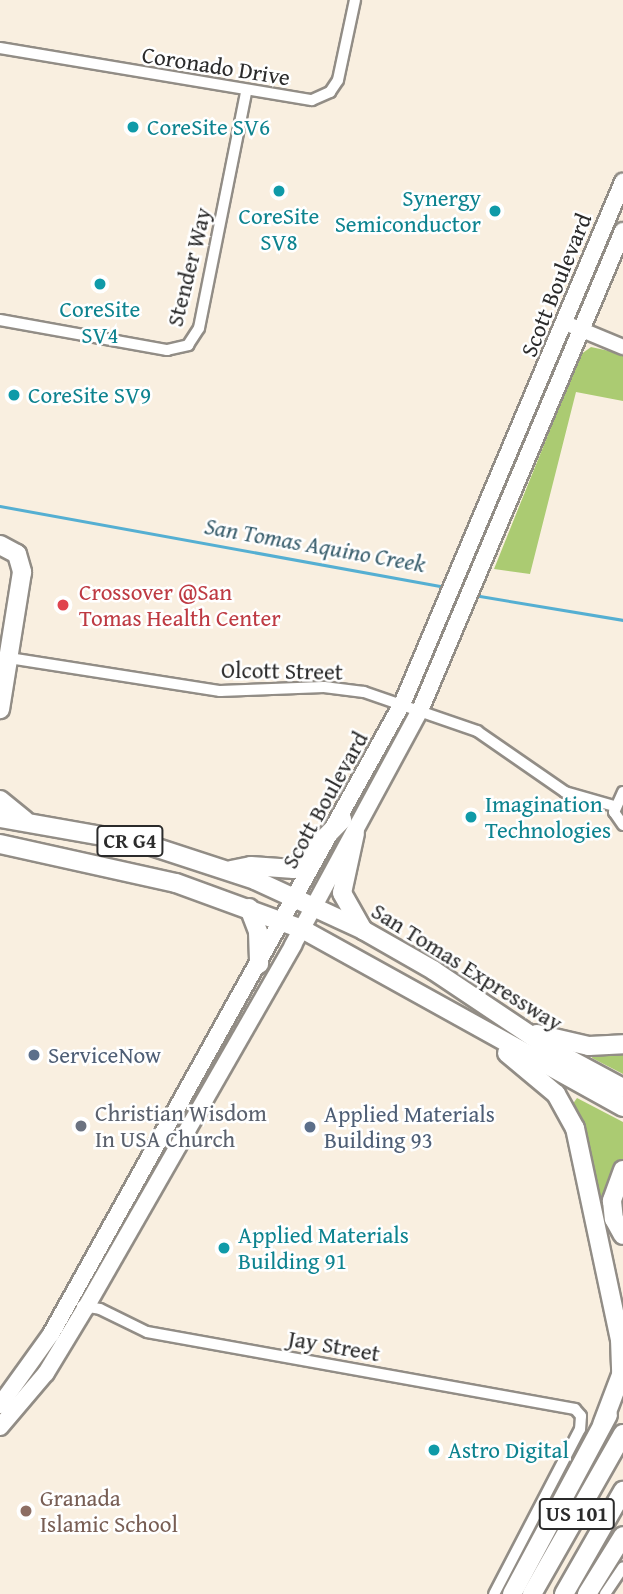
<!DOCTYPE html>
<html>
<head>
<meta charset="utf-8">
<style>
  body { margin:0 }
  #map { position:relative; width:623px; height:1594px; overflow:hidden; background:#f9efe0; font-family:"Gentium Book Plus",serif }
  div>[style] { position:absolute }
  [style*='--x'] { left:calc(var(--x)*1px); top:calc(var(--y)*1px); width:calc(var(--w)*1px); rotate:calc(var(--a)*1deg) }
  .green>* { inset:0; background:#abcb72 }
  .stream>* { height:2.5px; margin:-1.25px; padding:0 1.25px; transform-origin:1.25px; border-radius:1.25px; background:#55afd2 }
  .roads { filter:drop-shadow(2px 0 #928d86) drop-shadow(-2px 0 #928d86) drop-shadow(0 2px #928d86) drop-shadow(0 -2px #928d86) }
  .street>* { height:10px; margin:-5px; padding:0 5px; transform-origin:5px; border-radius:5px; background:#fff }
  .secondary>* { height:14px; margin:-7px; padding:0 7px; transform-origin:7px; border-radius:7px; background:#fff }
  .primary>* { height:16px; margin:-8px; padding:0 8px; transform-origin:8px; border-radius:8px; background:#fff }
  .highway>* { height:18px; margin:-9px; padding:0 9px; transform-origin:9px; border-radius:9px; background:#fff }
  .dots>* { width:19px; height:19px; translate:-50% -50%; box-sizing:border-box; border:4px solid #fff; border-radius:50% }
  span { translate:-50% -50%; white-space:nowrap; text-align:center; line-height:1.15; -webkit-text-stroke:5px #fff; paint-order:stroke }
  .shield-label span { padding:2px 5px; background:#fff; border:2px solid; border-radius:5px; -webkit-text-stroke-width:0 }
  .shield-label { font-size:21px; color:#2b2b2b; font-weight:700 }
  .street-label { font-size:23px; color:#2b2b2b }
  .culture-label { font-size:23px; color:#0d838f }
  .left { translate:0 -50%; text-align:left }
  .right { translate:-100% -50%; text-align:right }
  .health-label { font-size:23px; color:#be3a42 }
  .service-label { font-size:23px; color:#4e5e75 }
  .worship-label { font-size:23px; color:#5b616d }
  .education-label { font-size:23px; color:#785e54 }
  .water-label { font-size:24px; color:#3c606e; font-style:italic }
</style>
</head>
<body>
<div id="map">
  <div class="green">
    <i style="clip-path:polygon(591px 347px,623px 354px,623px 401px,576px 392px,530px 574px,494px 569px,580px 355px)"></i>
    <i style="clip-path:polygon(623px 1047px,623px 1074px,592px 1058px,594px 1050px)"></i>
    <i style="clip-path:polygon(577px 1098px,623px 1122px,623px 1163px,606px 1199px,599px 1202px,572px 1105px)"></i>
  </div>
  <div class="stream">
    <i style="--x:0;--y:506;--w:451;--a:10.3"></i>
    <i style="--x:474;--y:595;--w:151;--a:9.5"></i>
  </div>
  <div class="roads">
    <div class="street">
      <i style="--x:0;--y:48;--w:316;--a:9.5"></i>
      <i style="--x:312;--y:100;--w:20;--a:-24"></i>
      <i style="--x:330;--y:92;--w:14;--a:-56"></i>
      <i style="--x:338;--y:80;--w:82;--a:-78"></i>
      <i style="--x:0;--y:320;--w:170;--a:10.2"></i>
      <i style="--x:167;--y:350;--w:22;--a:-13"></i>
      <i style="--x:188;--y:345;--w:20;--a:-57"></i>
      <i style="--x:199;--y:328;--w:241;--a:-78.7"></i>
      <i style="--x:9;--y:658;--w:214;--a:8.9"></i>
      <i style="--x:220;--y:691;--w:104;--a:-2.2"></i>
      <i style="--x:324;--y:687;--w:40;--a:7.1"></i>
      <i style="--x:364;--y:692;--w:120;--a:19"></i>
      <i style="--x:477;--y:731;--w:107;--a:34.7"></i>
      <i style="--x:565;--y:792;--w:51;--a:15.9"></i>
      <i style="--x:623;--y:792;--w:22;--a:114"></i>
      <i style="--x:614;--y:812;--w:16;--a:55"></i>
      <i style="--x:82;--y:1306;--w:18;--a:9"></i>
      <i style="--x:100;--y:1309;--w:52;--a:26.1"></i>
      <i style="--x:147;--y:1332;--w:435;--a:10.2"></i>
      <i style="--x:575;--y:1409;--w:9;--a:49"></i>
      <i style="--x:581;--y:1416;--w:13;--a:94"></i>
      <i style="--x:580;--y:1429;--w:186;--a:117.5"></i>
      <i style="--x:605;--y:1594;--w:32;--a:-56"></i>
    </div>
    <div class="secondary">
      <i style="--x:565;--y:323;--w:63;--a:22.5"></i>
    </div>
    <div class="primary">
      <i style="--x:0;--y:1405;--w:87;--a:-54.3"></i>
      <i style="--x:51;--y:1334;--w:723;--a:-60.88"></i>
      <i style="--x:403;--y:702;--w:565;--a:-67.07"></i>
      <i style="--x:0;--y:1427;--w:71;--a:-49.6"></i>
      <i style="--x:46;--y:1373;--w:77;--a:-58.8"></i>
      <i style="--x:86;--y:1307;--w:417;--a:-60.2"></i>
      <i style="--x:293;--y:945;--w:269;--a:-61.6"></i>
      <i style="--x:421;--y:708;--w:518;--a:-67.05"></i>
    </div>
    <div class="highway">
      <i style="--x:0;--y:545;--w:19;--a:28"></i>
      <i style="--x:17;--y:554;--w:19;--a:74"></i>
      <i style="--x:22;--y:572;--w:139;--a:99.1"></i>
      <i style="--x:0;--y:800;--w:32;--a:39"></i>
      <i style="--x:0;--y:818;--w:144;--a:10"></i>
      <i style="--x:142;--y:843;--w:119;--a:18.1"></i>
      <i style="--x:255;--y:880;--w:119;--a:24.8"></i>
      <i style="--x:363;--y:930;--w:81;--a:29.7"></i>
      <i style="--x:433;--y:970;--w:146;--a:33.8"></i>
      <i style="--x:554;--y:1051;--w:78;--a:28.2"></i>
      <i style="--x:355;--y:833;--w:61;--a:102.2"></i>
      <i style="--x:342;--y:893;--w:43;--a:60.4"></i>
      <i style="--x:0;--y:844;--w:180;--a:12.5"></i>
      <i style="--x:176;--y:883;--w:134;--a:20.1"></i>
      <i style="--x:302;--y:929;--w:367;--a:29"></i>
      <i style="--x:231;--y:870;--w:20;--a:-11"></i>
      <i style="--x:251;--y:866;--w:43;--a:4"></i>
      <i style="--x:294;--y:869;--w:69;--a:-45.6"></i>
      <i style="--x:249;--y:908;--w:26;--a:69"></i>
      <i style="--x:258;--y:932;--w:32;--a:88"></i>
      <i style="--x:537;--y:1034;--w:53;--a:13"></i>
      <i style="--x:589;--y:1046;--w:34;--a:-3"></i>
      <i style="--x:507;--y:1053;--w:64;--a:39.9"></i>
      <i style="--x:556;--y:1094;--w:39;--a:61"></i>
      <i style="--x:575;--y:1128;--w:216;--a:78"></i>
      <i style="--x:620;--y:1339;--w:36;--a:88"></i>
      <i style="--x:621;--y:1375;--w:53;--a:110.8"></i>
      <i style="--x:623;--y:1170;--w:33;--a:110"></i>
      <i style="--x:612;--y:1201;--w:18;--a:84"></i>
      <i style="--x:614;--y:1219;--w:18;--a:61"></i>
      <i style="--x:512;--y:1594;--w:203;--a:-61.8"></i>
      <i style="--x:532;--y:1594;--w:184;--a:-60.4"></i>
      <i style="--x:564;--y:1594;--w:119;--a:-60.2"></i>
      <i style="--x:587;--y:1594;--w:68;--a:-58.2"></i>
    </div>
  </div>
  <div class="dots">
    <i style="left:133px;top:127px;background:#0f9aa8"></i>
    <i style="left:279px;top:191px;background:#0f9aa8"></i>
    <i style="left:495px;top:211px;background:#0f9aa8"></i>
    <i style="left:100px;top:284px;background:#0f9aa8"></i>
    <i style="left:14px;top:395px;background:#0f9aa8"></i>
    <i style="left:63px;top:605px;background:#e0444e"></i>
    <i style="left:471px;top:817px;background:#0f9aa8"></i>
    <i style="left:34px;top:1055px;background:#5c6f8a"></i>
    <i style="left:81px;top:1126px;background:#6b7280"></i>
    <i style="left:310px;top:1127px;background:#5c6f8a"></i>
    <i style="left:224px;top:1248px;background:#0f9aa8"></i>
    <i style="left:434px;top:1450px;background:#0f9aa8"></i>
    <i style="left:26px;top:1511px;background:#8d6e63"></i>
  </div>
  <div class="shield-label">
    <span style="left:130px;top:841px">CR G4</span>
    <span style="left:577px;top:1514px">US 101</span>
  </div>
  <div class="street-label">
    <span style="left:216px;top:66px;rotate:9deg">Coronado Drive</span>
    <span style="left:189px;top:267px;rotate:-76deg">Stender Way</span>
    <span style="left:556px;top:285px;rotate:-68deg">Scott Boulevard</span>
    <span style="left:282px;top:671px;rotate:1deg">Olcott Street</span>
    <span style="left:325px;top:800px;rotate:-61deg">Scott Boulevard</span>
    <span style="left:467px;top:967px;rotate:32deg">San Tomas Expressway</span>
    <span style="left:334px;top:1346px;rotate:10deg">Jay Street</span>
  </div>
  <div class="culture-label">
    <span class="left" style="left:147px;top:127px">CoreSite SV6</span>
    <span class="right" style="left:481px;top:211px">Synergy<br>Semiconductor</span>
    <span style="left:279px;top:229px">CoreSite<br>SV8</span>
    <span style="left:100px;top:322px">CoreSite<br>SV4</span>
    <span class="left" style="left:28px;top:395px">CoreSite SV9</span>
    <span class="left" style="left:485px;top:817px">Imagination<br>Technologies</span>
    <span class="left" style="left:238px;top:1248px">Applied Materials<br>Building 91</span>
    <span class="left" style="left:448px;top:1450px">Astro Digital</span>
  </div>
  <div class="health-label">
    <span class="left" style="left:79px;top:605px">Crossover @San<br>Tomas Health Center</span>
  </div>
  <div class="service-label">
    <span class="left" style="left:48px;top:1055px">ServiceNow</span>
    <span class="left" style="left:324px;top:1127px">Applied Materials<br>Building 93</span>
  </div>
  <div class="worship-label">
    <span class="left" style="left:95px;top:1126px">Christian Wisdom<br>In USA Church</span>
  </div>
  <div class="education-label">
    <span class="left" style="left:40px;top:1511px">Granada<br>Islamic School</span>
  </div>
  <div class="water-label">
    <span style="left:315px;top:545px;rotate:10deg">San Tomas Aquino Creek</span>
  </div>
</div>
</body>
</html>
